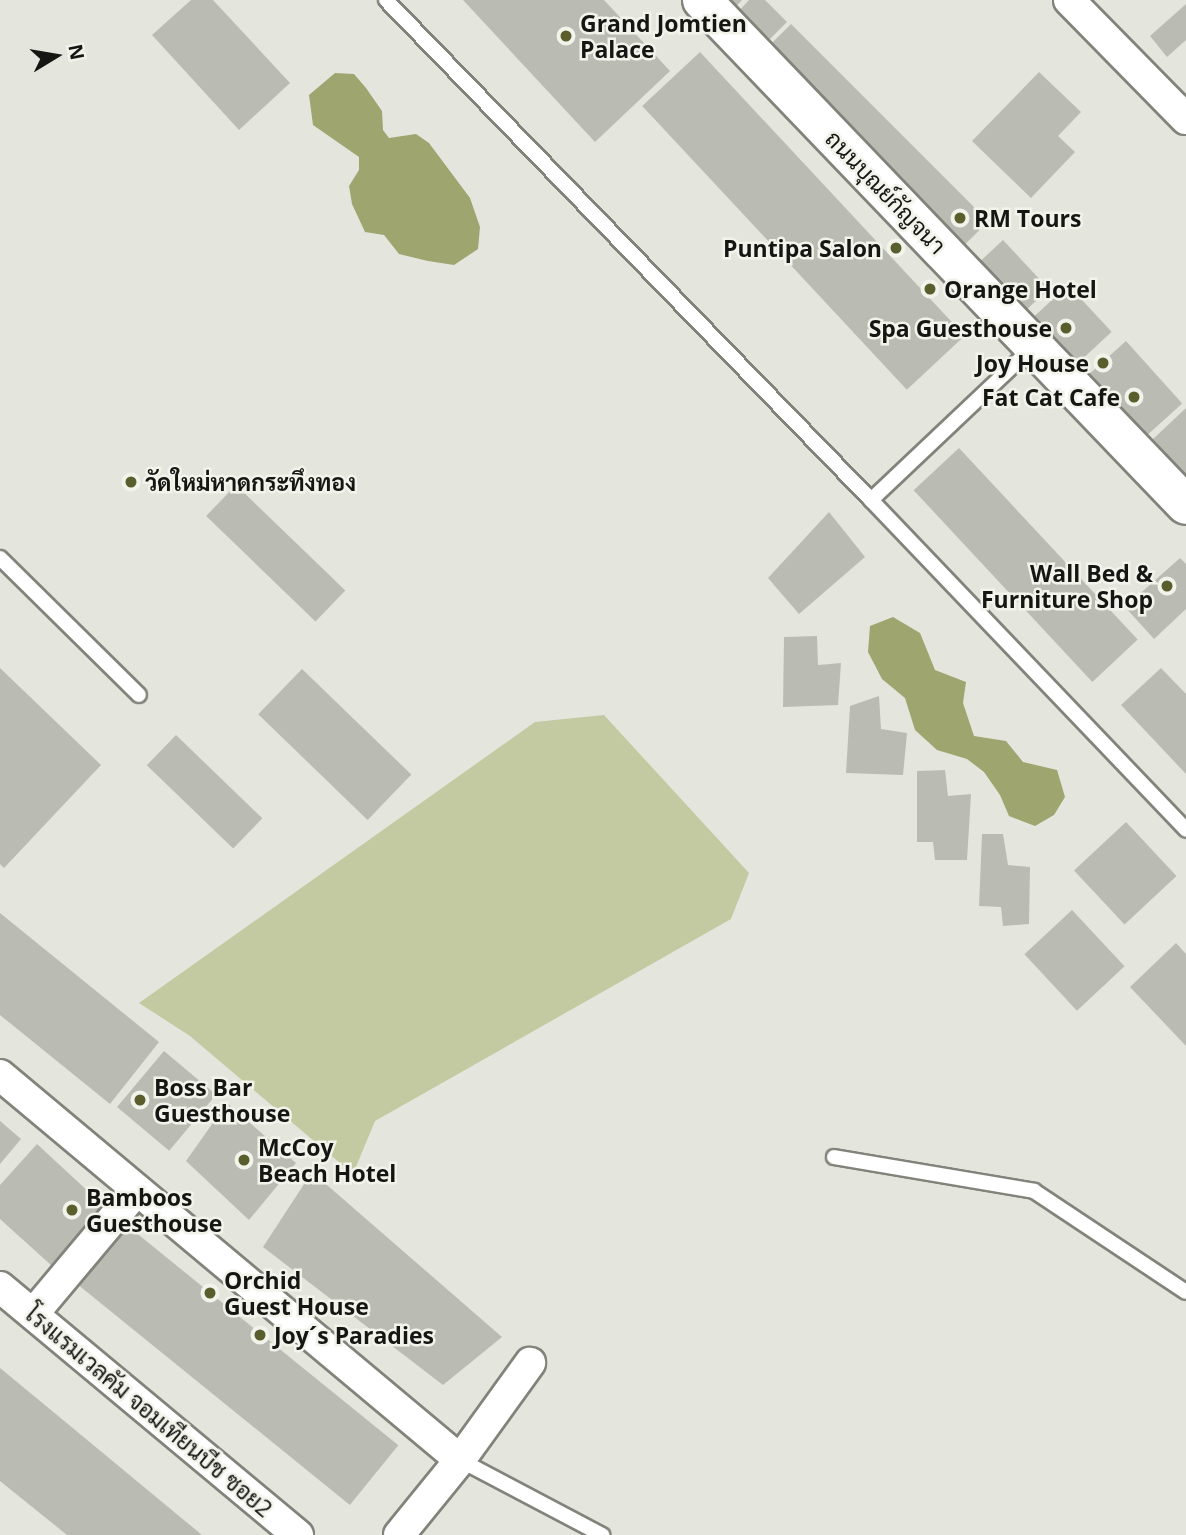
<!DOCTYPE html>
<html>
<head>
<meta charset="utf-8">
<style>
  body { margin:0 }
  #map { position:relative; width:1186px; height:1535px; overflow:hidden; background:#e4e6dd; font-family:"Open Sans",Sarabun,sans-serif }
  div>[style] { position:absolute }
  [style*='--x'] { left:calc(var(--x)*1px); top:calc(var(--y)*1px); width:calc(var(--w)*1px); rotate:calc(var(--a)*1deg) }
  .green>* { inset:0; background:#c3c9a0 }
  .water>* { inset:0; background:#9ea56e }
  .building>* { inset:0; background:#babcb3; transform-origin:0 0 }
  .roads { filter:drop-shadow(2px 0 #82837b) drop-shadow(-2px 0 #82837b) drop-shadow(0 2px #82837b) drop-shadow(0 -2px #82837b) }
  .lane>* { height:14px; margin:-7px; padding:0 7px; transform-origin:7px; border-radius:7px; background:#fff }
  .street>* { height:30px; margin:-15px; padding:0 15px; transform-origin:15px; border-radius:15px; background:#fff }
  .secondary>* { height:38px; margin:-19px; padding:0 19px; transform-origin:19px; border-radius:19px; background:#fff }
  .dots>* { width:19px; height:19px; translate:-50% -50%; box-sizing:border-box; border:4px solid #f2f3ea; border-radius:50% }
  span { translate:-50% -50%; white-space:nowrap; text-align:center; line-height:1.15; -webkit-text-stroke:5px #f2f3ea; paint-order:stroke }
  .poi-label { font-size:23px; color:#151613; font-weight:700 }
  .left { translate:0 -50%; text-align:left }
  .right { translate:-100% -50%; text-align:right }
  .street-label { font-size:23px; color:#151613 }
  .north { position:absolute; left:21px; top:21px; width:70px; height:70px; -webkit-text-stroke:5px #f2f3ea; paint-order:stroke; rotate:79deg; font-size:19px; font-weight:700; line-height:28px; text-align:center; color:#151613 }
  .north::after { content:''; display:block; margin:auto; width:24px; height:32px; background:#151613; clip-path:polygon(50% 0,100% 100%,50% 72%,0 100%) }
</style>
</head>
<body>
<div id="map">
  <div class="green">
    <i style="clip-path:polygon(604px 715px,749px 873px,731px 919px,375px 1121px,353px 1174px,190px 1036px,139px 1003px,535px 722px)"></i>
  </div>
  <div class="water">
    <i style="clip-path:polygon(335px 73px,354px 74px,366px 88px,382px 111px,383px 130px,389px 138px,416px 134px,429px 143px,470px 198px,480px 227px,478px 249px,454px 265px,428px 261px,399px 254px,384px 235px,365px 232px,352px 204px,349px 186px,359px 170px,359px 157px,313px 125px,309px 95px)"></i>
    <i style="clip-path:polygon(893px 617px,920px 633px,935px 670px,966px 682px,963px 703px,974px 736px,1006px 741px,1023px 762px,1057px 770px,1065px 797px,1054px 815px,1035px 826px,1009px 816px,1000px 795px,984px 772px,967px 759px,937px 750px,915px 730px,905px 698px,882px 679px,868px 652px,870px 626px)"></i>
  </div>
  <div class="building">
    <i style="clip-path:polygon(191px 0,213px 0,290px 83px,239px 130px,152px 35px)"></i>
    <i style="clip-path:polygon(463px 0,604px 0,670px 71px,595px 142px)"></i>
    <i style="clip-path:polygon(725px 0,742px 0,734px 9px)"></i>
    <i style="clip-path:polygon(749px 0,765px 0,787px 22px,767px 42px,737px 13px)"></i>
    <i style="clip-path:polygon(1186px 4px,1186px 40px,1167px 57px,1150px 36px)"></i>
    <i style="left:791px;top:24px;width:279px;height:33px;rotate:45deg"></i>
    <i style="left:700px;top:52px;width:388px;height:79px;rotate:47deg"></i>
    <i style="clip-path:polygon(1039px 72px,1081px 112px,1058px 136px,1075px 152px,1031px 198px,972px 141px)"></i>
    <i style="left:1003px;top:240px;width:67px;height:37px;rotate:47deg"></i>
    <i style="left:1068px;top:285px;width:64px;height:47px;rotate:47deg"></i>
    <i style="left:1126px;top:341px;width:84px;height:50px;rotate:48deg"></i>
    <i style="clip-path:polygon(1186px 408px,1186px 478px,1152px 440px)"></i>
    <i style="left:959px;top:448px;width:262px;height:62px;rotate:47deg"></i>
    <i style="left:236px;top:485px;width:152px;height:43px;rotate:44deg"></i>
    <i style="clip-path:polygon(829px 512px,865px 557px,799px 614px,768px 578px)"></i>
    <i style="clip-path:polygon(1180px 558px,1186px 564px,1186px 609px,1154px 639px,1125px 607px)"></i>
    <i style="clip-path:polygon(817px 636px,818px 665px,841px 663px,838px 705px,783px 707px,784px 637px)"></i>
    <i style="clip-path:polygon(0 668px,101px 765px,4px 868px,0 864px)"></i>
    <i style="clip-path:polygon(1161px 668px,1186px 694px,1186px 774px,1121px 705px)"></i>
    <i style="left:302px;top:669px;width:152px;height:63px;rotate:44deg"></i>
    <i style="clip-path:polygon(879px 696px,881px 729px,907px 733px,903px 775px,846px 773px,850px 706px)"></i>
    <i style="left:176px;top:735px;width:120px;height:42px;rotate:44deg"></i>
    <i style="clip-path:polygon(945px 770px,948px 796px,971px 794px,967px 860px,935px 860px,933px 842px,917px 842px,917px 771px)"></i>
    <i style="left:1126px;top:822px;width:74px;height:71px;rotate:47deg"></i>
    <i style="clip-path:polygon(982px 834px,1003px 834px,1008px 865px,1030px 867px,1029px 924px,1003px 926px,1001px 907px,979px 906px)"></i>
    <i style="left:1072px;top:910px;width:77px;height:65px;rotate:47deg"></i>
    <i style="clip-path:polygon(0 913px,159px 1042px,110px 1104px,0 1015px)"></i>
    <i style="clip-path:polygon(1176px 943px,1186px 954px,1186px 1046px,1130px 987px)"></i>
    <i style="left:164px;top:1051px;width:68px;height:73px;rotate:40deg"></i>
    <i style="clip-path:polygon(227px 1103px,296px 1163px,249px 1220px,186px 1161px)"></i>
    <i style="clip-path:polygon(0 1121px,21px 1139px,0 1164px)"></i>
    <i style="clip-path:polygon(37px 1144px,105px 1207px,52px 1266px,0 1219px,0 1185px)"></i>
    <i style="clip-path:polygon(312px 1172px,502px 1337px,443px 1385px,263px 1247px)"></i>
    <i style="left:124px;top:1223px;width:353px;height:77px;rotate:39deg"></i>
    <i style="clip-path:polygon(0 1368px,57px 1415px,202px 1535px,67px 1535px,0 1481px)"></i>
  </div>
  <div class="roads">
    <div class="lane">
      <i style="--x:386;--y:0;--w:697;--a:45.87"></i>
      <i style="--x:871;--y:500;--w:456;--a:46.3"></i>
      <i style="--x:871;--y:500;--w:223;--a:-43.4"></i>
      <i style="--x:0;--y:558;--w:195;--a:44.6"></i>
      <i style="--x:834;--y:1157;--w:203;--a:9.6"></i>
      <i style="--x:1034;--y:1191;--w:182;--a:33.6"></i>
      <i style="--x:460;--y:1460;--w:161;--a:27.8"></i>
    </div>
    <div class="street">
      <i style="--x:1069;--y:0;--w:167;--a:45.5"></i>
      <i style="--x:0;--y:1075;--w:600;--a:39.93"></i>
      <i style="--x:460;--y:1460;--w:120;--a:-54.2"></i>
      <i style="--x:0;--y:1287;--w:388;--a:39.8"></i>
      <i style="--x:33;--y:1314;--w:162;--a:-50"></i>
      <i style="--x:399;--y:1535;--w:97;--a:-50.9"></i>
    </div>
    <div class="secondary">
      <i style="--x:702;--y:0;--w:699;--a:46.22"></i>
    </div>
  </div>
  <div class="dots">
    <i style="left:566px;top:36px;background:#595e2c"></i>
    <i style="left:960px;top:218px;background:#595e2c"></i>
    <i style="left:896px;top:248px;background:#595e2c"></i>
    <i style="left:930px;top:289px;background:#595e2c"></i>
    <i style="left:1066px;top:328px;background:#595e2c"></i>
    <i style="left:1103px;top:363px;background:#595e2c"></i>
    <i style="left:1134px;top:397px;background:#595e2c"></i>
    <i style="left:131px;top:482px;background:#595e2c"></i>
    <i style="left:1167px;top:586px;background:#595e2c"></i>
    <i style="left:140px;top:1100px;background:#595e2c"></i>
    <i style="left:244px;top:1160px;background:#595e2c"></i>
    <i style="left:72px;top:1210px;background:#595e2c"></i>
    <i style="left:210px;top:1293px;background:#595e2c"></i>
    <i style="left:260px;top:1335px;background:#595e2c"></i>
  </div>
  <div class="poi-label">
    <span class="left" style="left:580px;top:36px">Grand Jomtien<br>Palace</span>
    <span class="left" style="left:974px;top:218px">RM Tours</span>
    <span class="right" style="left:882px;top:248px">Puntipa Salon</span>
    <span class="left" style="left:944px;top:289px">Orange Hotel</span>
    <span class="right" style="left:1052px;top:328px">Spa Guesthouse</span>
    <span class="right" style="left:1089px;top:363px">Joy House</span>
    <span class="right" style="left:1120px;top:397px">Fat Cat Cafe</span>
    <span class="left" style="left:145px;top:482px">วัดใหม่หาดกระทึงทอง</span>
    <span class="right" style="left:1153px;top:586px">Wall Bed &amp;<br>Furniture Shop</span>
    <span class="left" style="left:154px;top:1100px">Boss Bar<br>Guesthouse</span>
    <span class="left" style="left:258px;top:1160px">McCoy<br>Beach Hotel</span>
    <span class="left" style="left:86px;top:1210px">Bamboos<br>Guesthouse</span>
    <span class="left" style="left:224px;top:1293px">Orchid<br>Guest House</span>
    <span class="left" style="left:274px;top:1335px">Joy´s Paradies</span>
  </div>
  <div class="street-label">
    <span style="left:886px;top:192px;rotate:46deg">ถนนบุณย์กัญจนา</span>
    <span style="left:149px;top:1411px;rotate:40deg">โรงแรมเวลคัม จอมเทียนบีช ซอย2</span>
  </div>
  <div class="north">N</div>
</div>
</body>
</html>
